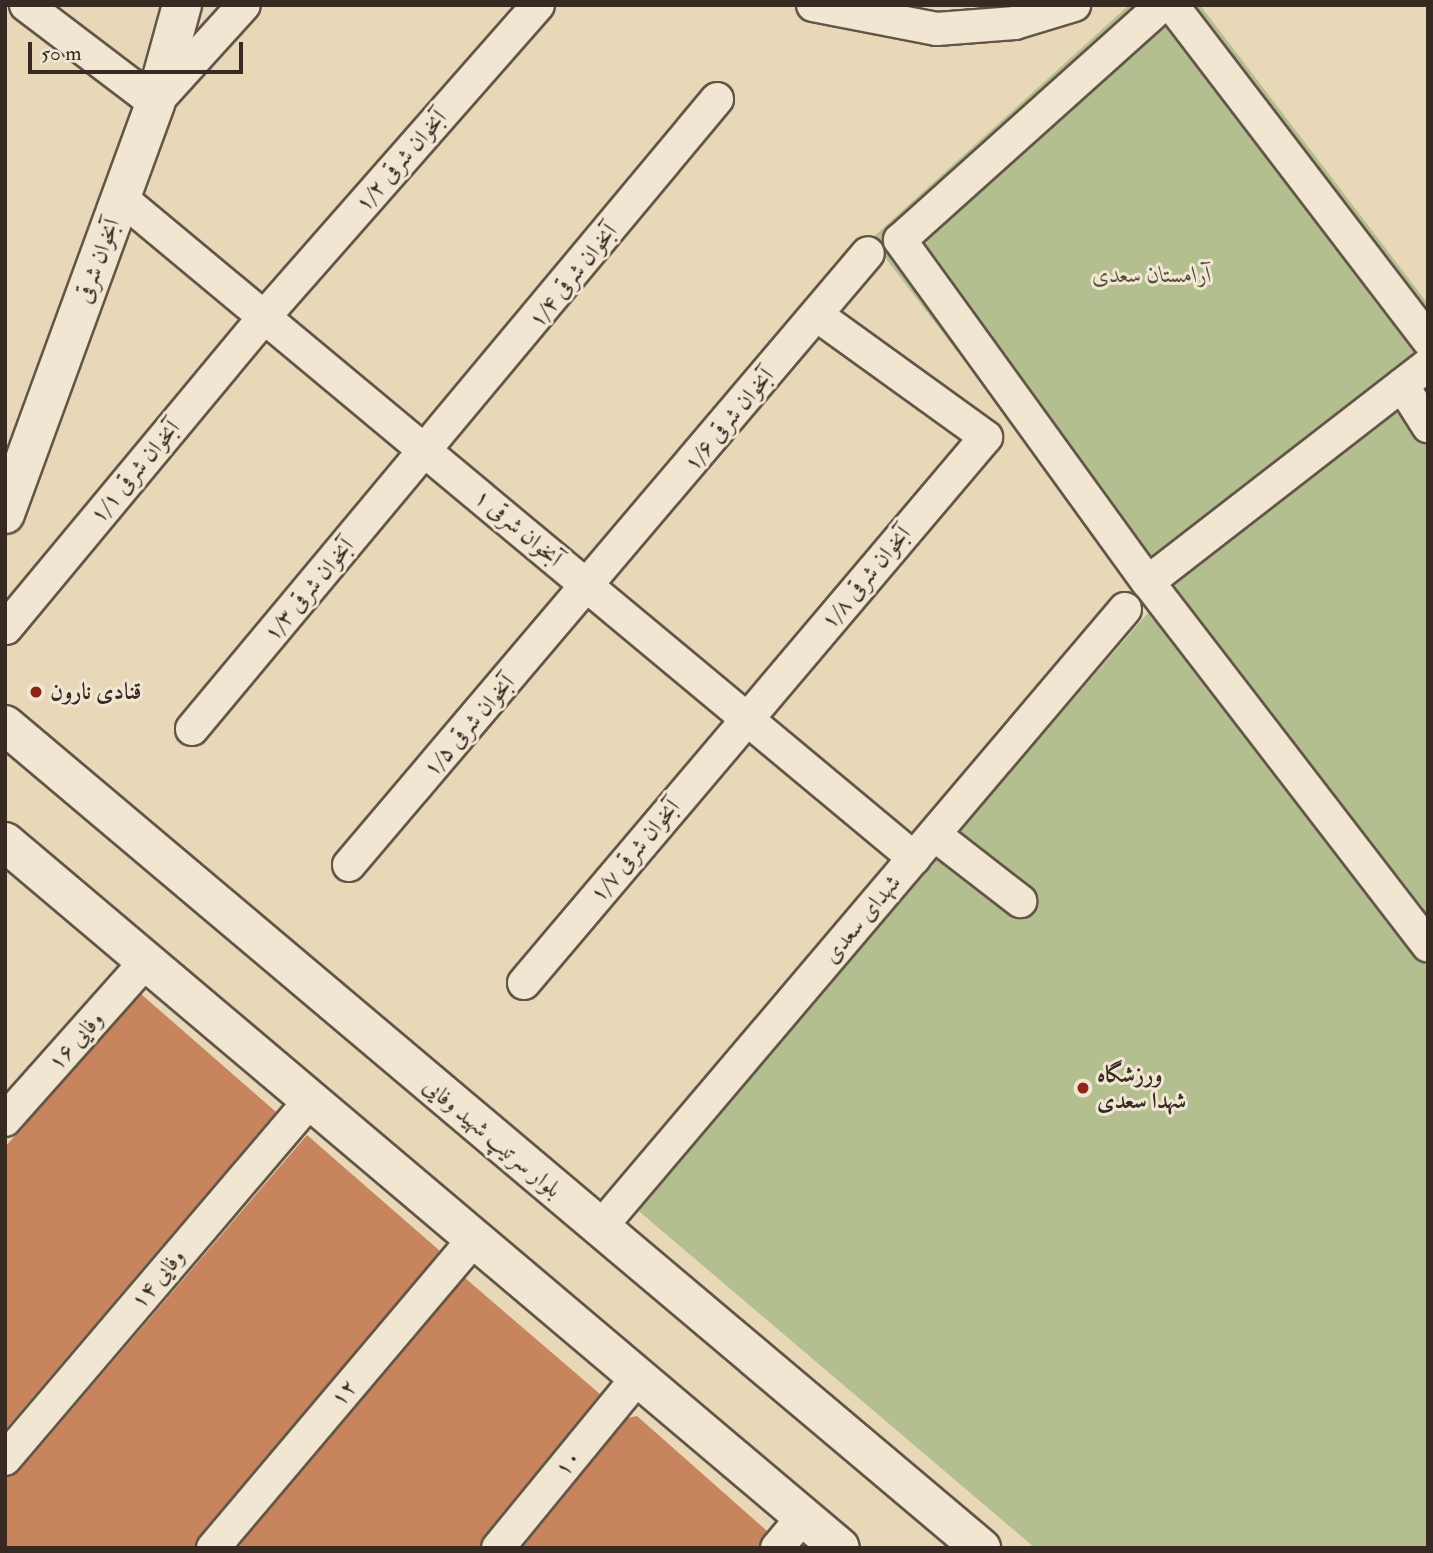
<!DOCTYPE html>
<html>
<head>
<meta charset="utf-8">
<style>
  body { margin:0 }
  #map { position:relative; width:1433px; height:1553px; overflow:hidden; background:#e8d8b8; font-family:"IM FELL Double Pica",Amiri,serif }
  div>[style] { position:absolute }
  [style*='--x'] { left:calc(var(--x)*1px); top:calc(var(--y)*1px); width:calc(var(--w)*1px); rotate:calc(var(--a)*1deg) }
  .green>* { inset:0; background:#b4bf90 }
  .building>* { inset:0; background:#c8845d }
  .roads { filter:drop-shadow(2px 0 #635648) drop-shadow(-2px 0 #635648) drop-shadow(0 2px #635648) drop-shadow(0 -2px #635648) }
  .minor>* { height:32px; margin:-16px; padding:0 16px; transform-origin:16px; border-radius:16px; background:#f0e6d1 }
  .tertiary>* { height:38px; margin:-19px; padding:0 19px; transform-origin:19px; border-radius:19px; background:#f0e6d1 }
  .secondary>* { height:38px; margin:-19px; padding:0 19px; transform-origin:19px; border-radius:19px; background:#f0e6d1 }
  .dots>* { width:19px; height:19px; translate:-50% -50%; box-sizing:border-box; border:4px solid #f0e6d1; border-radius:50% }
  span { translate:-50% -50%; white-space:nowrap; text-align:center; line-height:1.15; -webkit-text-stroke:6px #f0e6d1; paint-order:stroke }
  .street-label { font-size:23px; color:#372a23 }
  .park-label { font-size:23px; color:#564f3e; font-style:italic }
  .poi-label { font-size:23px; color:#372a23; font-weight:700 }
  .left { translate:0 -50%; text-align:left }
  .frame { position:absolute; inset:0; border:7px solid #372a23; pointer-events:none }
  .scale { position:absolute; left:28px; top:42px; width:215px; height:32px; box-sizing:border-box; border:4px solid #372a23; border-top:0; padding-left:9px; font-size:21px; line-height:24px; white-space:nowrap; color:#372a23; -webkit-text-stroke:5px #f0e6d1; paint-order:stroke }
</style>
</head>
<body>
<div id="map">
  <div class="green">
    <i style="clip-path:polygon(1129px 5px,1200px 5px,1428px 304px,1428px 966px,1215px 690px,1428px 968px,1428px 1548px,1035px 1548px,634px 1207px,1153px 607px,871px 239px)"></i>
  </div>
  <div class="building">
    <i style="clip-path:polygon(141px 994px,276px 1112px,5px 1430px,5px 1147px)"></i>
    <i style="clip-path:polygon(307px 1135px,440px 1251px,195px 1548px,5px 1548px,5px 1477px,19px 1471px)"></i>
    <i style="clip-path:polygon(465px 1278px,600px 1394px,480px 1548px,237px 1548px)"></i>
    <i style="clip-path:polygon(637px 1416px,767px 1531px,759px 1548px,522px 1548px,628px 1418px)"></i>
  </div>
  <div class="roads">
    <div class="minor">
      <i style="--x:26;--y:5;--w:162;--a:37.2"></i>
      <i style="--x:155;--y:103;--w:132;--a:-47.8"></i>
      <i style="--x:813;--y:5;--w:126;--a:11"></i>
      <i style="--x:937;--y:29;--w:78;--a:-4.4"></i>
      <i style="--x:1015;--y:23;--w:62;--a:-17"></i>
      <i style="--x:1162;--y:5;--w:352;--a:138.1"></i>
      <i style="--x:900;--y:240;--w:422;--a:54.1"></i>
      <i style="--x:1148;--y:582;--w:459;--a:52.4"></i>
      <i style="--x:1172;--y:5;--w:422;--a:52.6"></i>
      <i style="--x:121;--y:198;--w:1032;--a:39.77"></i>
      <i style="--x:1402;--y:385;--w:49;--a:57.6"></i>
      <i style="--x:1148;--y:582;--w:354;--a:-37.8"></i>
      <i style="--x:6;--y:628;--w:404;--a:-50.3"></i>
      <i style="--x:264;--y:317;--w:415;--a:-48.7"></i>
      <i style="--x:192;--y:729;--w:820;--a:-50.19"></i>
      <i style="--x:935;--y:835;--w:108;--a:37.8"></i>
      <i style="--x:349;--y:865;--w:802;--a:-49.7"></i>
      <i style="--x:524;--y:983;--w:715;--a:-49.76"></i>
      <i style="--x:986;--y:437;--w:208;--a:-144.2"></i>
      <i style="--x:5;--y:1120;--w:213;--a:-48.4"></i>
      <i style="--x:599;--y:1229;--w:813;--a:-49.69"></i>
      <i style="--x:5;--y:1459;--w:471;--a:-49.6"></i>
      <i style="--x:213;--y:1548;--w:404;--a:-49.8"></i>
      <i style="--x:498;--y:1548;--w:221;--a:-50.7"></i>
      <i style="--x:777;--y:1548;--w:40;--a:-50"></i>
    </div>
    <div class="tertiary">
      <i style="--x:5;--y:514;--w:438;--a:-69.9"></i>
      <i style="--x:155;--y:103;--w:102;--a:-74.6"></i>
    </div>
    <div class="secondary">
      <i style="--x:5;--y:725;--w:1277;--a:40.14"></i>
      <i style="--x:5;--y:842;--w:1093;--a:40.21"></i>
    </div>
  </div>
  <div class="dots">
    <i style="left:36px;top:692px;background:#8f2418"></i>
    <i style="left:1083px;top:1088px;background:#8f2418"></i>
  </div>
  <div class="street-label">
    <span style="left:401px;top:161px;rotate:-49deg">آبخوان شرقی ۱/۲</span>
    <span style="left:98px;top:261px;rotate:-70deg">آبخوان شرقی</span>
    <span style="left:573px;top:276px;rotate:-51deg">آبخوان شرقی ۱/۴</span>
    <span style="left:729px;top:420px;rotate:-50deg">آبخوان شرقی ۱/۶</span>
    <span style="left:135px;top:472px;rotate:-50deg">آبخوان شرقی ۱/۱</span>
    <span style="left:518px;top:528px;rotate:40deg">آبخوان شرقی ۱</span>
    <span style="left:866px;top:578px;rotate:-50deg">آبخوان شرقی ۱/۸</span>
    <span style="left:309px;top:590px;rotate:-50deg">آبخوان شرقی ۱/۳</span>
    <span style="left:469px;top:726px;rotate:-49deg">آبخوان شرقی ۱/۵</span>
    <span style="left:635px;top:851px;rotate:-50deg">آبخوان شرقی ۱/۷</span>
    <span style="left:862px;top:919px;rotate:-50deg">شهدای سعدی</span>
    <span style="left:76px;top:1041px;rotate:-48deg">وفایی ۱۶</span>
    <span style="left:492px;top:1138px;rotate:40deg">بلوار سرتیپ شهید وفایی</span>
    <span style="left:158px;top:1279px;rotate:-50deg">وفایی ۱۴</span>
    <span style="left:344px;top:1393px;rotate:-50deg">۱۲</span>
    <span style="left:568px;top:1463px;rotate:-51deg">۱۰</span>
  </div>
  <div class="park-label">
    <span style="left:1152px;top:275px">آرامستان سعدی</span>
  </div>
  <div class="poi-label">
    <span class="left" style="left:50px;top:692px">قنادی نارون</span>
    <span class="left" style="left:1097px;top:1088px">ورزشگاه<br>شهدا سعدی</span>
  </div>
  <div class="frame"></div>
  <div class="scale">50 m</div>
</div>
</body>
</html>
